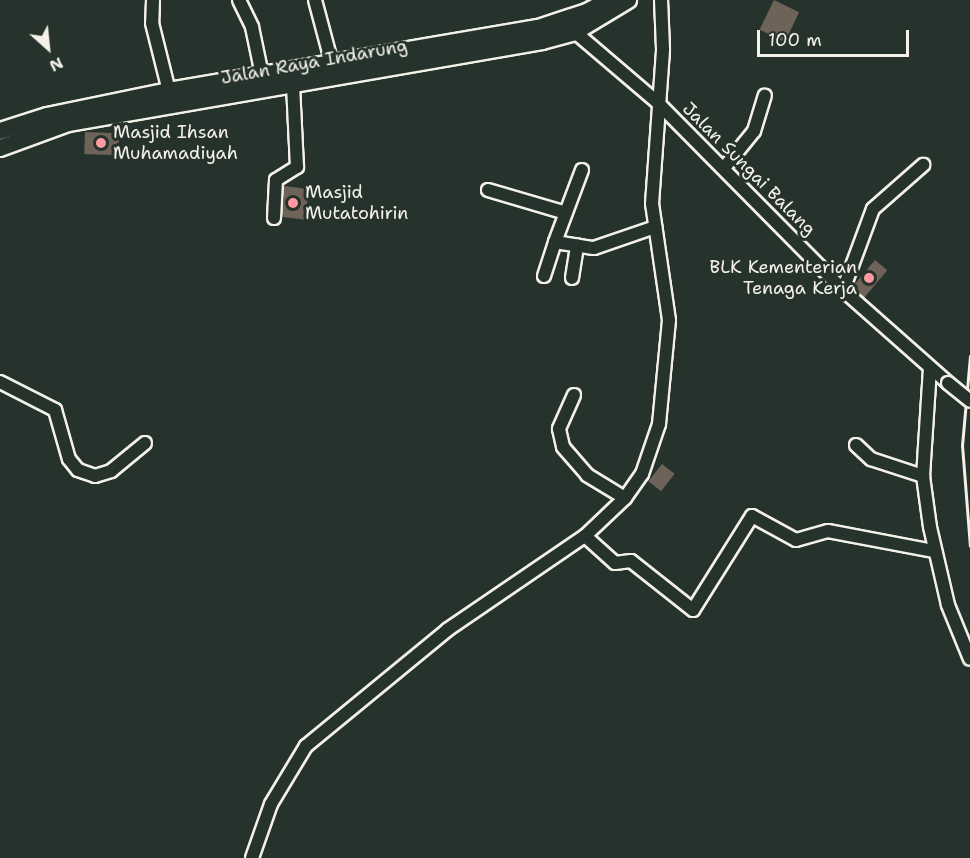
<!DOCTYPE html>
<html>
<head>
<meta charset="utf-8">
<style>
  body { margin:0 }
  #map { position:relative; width:970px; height:858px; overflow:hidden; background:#26332d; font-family:"Shantell Sans",sans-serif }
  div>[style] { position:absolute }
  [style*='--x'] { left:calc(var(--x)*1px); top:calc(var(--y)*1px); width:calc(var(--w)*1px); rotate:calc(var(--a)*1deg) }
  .building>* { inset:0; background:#6e6358; transform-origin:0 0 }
  .roads { filter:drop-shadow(2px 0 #f4f1e8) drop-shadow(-2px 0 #f4f1e8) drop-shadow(0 2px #f4f1e8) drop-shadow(0 -2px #f4f1e8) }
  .minor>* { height:12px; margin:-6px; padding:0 6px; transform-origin:6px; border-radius:6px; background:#26332d }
  .highway>* { height:16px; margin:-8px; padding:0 8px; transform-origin:8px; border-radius:8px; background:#26332d }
  .rail>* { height:3px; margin:-1.5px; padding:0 1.5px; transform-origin:1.5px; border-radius:1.5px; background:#f4f1e8 }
  .bridges { filter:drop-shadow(2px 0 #f4f1e8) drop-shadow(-2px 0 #f4f1e8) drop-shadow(0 2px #f4f1e8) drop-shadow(0 -2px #f4f1e8) }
  .minor-bridge>* { height:12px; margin:-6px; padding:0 6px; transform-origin:6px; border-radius:6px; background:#26332d }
  .dots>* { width:16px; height:16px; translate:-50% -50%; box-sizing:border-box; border:3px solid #26332d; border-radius:50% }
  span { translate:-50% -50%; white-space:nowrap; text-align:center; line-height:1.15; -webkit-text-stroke:6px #26332d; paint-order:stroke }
  .street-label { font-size:18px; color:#f4f1e8 }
  .poi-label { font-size:18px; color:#f4f1e8 }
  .left { translate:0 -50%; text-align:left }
  .right { translate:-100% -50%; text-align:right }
  .north { position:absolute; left:18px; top:18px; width:60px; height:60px; -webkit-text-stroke:4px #26332d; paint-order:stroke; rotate:153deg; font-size:16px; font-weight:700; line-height:24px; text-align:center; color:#f4f1e8 }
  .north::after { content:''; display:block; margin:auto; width:21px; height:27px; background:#f4f1e8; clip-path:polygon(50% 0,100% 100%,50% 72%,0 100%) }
  .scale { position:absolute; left:757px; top:30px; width:152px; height:27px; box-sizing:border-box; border:3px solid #f4f1e8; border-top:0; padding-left:8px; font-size:18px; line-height:21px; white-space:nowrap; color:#f4f1e8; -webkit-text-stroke:4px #26332d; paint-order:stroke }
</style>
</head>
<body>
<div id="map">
  <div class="building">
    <i style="left:774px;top:0;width:28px;height:33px;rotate:26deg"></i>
    <i style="left:85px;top:132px;width:34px;height:22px;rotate:2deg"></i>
    <i style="left:284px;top:186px;width:25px;height:31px;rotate:7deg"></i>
    <i style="left:875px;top:260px;width:16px;height:36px;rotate:40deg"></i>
    <i style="left:662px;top:464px;width:16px;height:22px;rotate:38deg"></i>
  </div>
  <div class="roads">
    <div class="minor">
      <i style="--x:153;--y:0;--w:23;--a:92"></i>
      <i style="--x:152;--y:23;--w:70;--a:76"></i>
      <i style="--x:239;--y:0;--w:30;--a:64"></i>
      <i style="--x:252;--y:27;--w:49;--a:78.2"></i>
      <i style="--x:315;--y:0;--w:66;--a:75.1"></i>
      <i style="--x:575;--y:32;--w:108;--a:40.5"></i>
      <i style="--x:657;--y:102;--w:264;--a:45.3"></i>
      <i style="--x:843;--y:290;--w:140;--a:41.5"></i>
      <i style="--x:724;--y:168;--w:48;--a:-51"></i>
      <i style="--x:754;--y:131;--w:37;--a:-73"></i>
      <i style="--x:582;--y:170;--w:77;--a:110.6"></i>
      <i style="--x:555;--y:242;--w:39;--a:9"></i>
      <i style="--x:594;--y:248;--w:65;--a:-19"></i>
      <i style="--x:488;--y:190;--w:81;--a:16.4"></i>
      <i style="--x:274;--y:218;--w:38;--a:-87"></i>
      <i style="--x:276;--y:180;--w:25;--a:-32"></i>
      <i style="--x:297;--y:167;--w:81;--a:-92.8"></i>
      <i style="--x:544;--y:276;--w:36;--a:-72"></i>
      <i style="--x:572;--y:278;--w:33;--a:-81"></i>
      <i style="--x:843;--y:290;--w:86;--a:-69.7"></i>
      <i style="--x:873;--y:209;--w:67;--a:-41.3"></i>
      <i style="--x:930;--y:368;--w:108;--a:93.7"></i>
      <i style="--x:923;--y:476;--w:51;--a:82.2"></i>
      <i style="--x:930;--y:527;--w:80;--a:77"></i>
      <i style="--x:948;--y:605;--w:58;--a:67.8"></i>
      <i style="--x:0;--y:382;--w:62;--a:27"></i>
      <i style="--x:55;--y:410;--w:51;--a:74.1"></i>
      <i style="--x:69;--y:459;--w:14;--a:51"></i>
      <i style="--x:78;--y:470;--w:18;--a:19"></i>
      <i style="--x:95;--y:476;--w:17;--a:-17"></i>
      <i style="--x:111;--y:471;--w:44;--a:-39.5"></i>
      <i style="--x:574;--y:395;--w:37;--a:114"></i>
      <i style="--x:559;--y:429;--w:18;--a:77"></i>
      <i style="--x:563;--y:447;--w:37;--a:49"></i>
      <i style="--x:587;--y:475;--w:44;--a:31.2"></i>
      <i style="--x:856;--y:445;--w:21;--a:43"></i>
      <i style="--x:871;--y:459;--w:55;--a:18.1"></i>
      <i style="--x:585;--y:536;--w:40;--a:42"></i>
      <i style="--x:615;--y:563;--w:16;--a:-7"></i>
      <i style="--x:631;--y:561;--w:79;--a:38.3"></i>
      <i style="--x:693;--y:610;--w:111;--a:-57.9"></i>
      <i style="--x:752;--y:516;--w:50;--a:28.6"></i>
      <i style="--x:796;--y:540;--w:33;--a:-16"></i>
      <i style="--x:828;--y:531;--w:108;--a:10.7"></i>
      <i style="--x:252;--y:858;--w:57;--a:-70.6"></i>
      <i style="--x:271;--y:804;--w:68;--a:-58.9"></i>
      <i style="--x:306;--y:746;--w:183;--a:-39.4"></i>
      <i style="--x:447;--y:630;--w:167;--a:-34.3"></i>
      <i style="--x:585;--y:536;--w:55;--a:-43.5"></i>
      <i style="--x:625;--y:498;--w:29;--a:-55"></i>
      <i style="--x:642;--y:474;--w:53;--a:-71.2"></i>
      <i style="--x:659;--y:424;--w:104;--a:-84.5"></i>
      <i style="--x:669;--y:320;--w:117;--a:-98.3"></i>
      <i style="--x:652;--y:204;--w:155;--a:-85.9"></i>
      <i style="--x:663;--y:49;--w:49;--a:-92.3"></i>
    </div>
    <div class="highway">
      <i style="--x:0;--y:131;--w:49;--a:-17.7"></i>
      <i style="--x:47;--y:116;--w:125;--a:-11.6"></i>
      <i style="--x:169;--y:91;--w:374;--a:-9.7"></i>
      <i style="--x:538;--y:28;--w:52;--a:-18.1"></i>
      <i style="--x:587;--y:12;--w:25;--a:-29"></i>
      <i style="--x:0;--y:148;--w:72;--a:-20.2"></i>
      <i style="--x:68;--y:123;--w:481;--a:-9.8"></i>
      <i style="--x:542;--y:41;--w:34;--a:-15"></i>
      <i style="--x:575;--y:32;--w:62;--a:-31.1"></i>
    </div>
  </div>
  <div class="rail">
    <i style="--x:970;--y:356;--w:89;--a:95.1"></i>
    <i style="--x:962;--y:445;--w:101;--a:85.5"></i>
  </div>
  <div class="bridges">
    <div class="minor-bridge">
      <i style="--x:948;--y:383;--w:28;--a:39"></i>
    </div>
  </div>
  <div class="dots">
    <i style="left:101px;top:143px;background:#ff9aa2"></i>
    <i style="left:293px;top:203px;background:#ff9aa2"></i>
    <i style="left:869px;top:278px;background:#ff9aa2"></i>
  </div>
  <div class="street-label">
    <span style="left:314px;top:62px;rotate:-10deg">Jalan Raya Indarung</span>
    <span style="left:749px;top:169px;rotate:45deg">Jalan Sungai Balang</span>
  </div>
  <div class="poi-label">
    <span class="left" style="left:113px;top:143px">Masjid Ihsan<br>Muhamadiyah</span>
    <span class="left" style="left:305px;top:203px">Masjid<br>Mutatohirin</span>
    <span class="right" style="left:857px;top:278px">BLK Kementerian<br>Tenaga Kerja</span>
  </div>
  <div class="north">N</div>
  <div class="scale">100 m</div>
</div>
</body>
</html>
